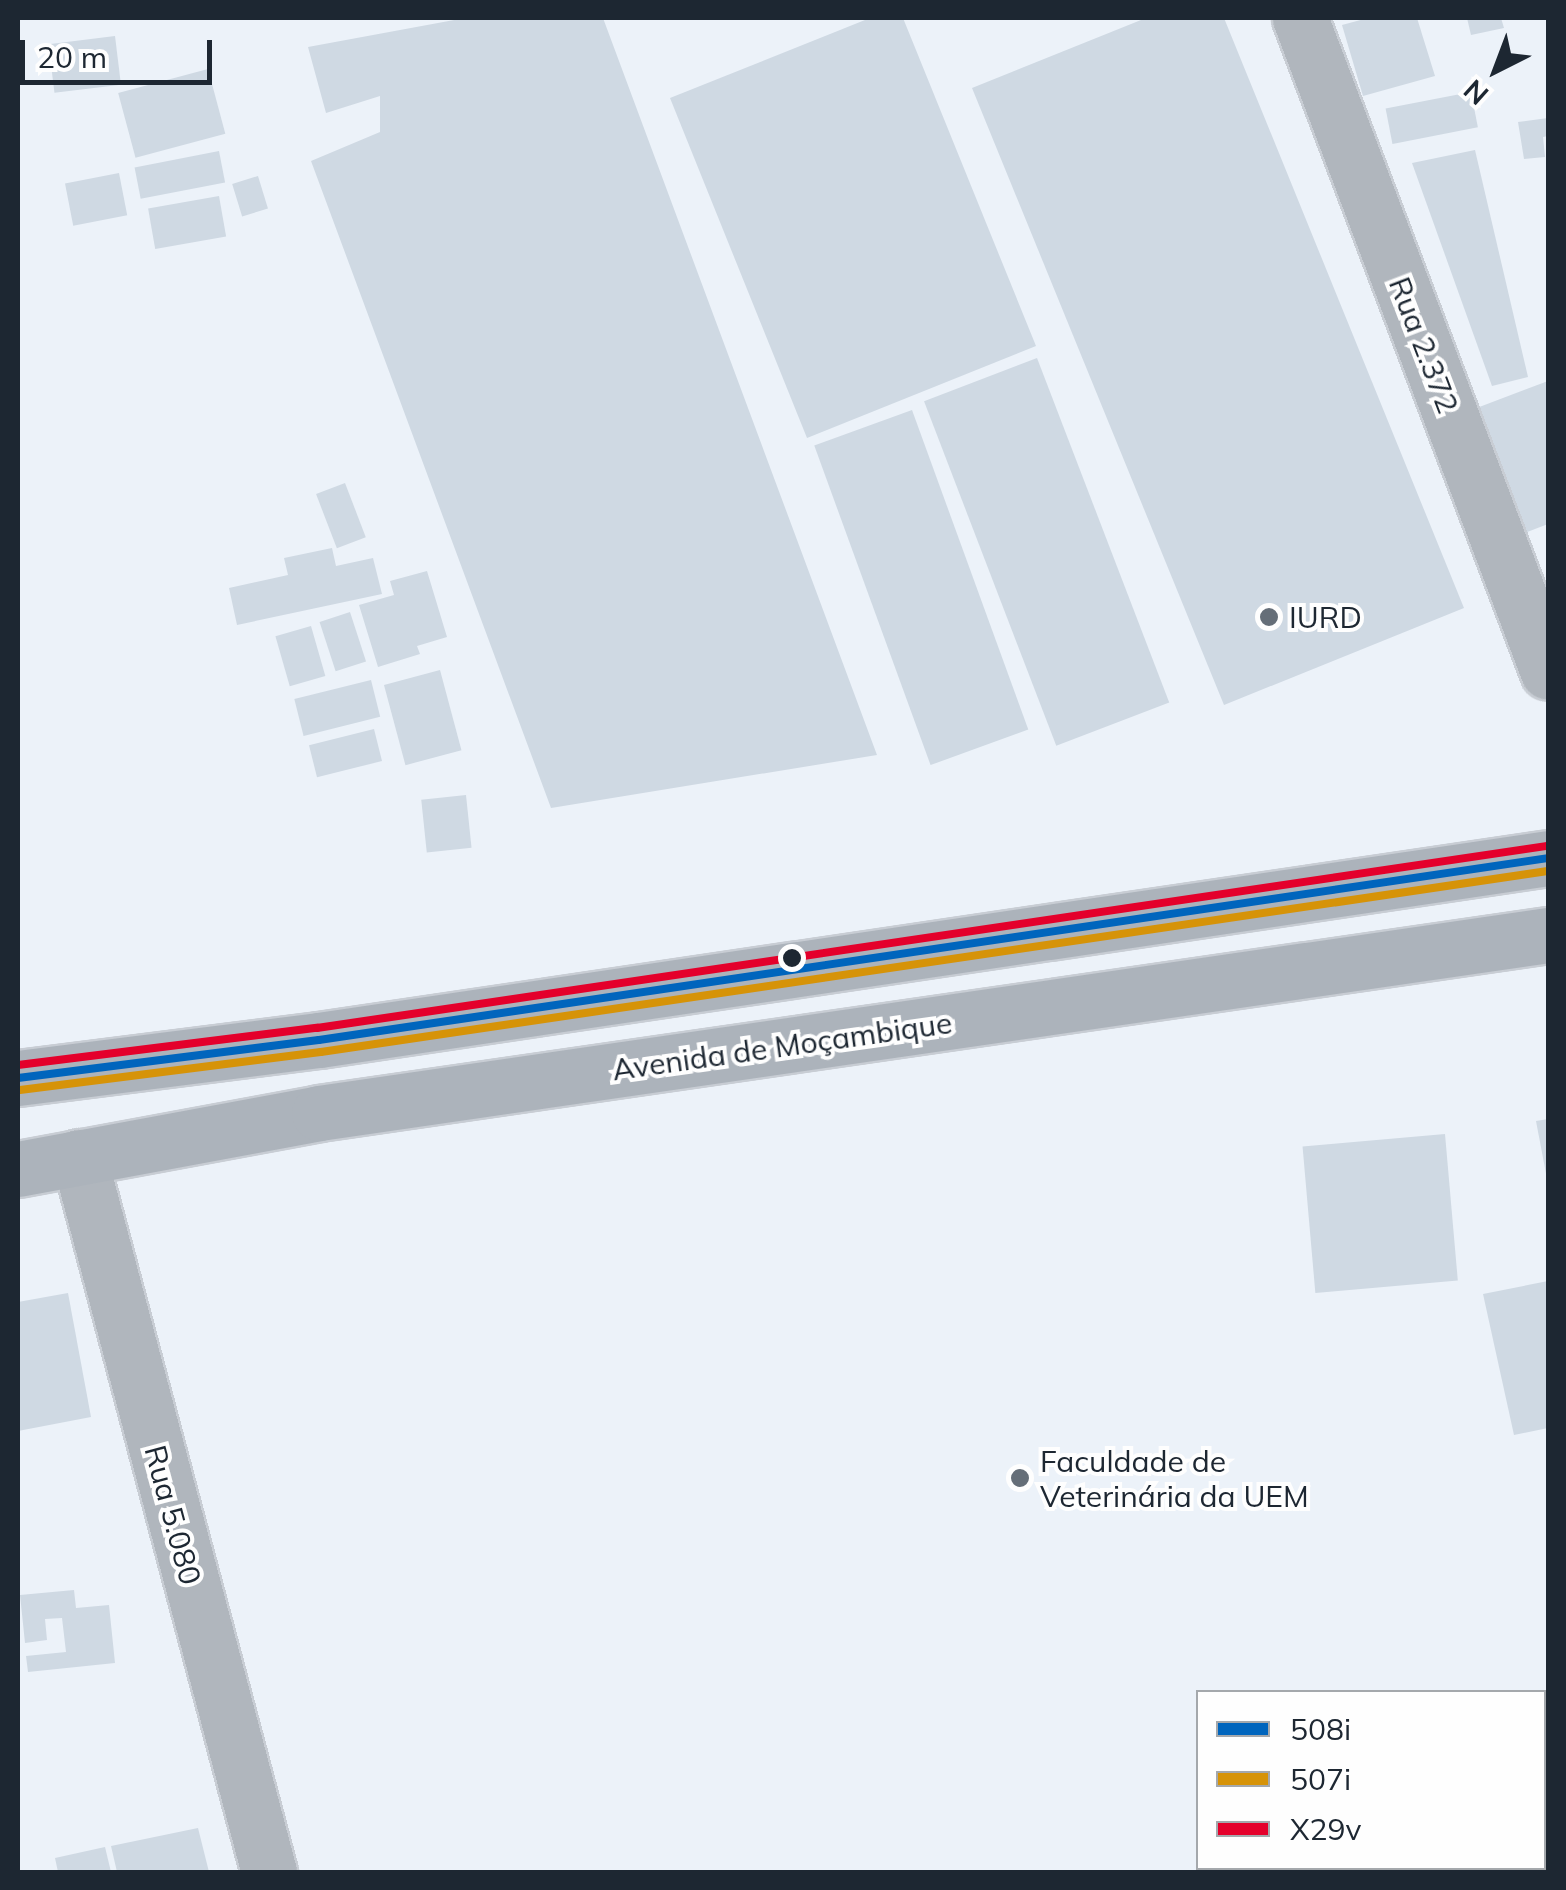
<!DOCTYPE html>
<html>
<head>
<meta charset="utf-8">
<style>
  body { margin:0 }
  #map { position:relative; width:1566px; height:1890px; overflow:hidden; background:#ecf2f9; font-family:Mulish,sans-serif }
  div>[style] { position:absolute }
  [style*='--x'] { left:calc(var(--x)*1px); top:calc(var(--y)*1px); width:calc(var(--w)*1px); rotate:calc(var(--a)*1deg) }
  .building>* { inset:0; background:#cfd9e3; transform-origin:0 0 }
  .roads { filter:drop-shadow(2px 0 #c8cdd4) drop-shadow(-2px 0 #c8cdd4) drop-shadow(0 2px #c8cdd4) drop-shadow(0 -2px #c8cdd4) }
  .street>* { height:55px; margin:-27.5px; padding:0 27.5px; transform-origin:27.5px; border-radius:27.5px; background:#b0b6bd }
  .highway>* { height:55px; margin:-27.5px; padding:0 27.5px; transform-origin:27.5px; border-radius:27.5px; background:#acb3bb }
  .bus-1>* { height:8px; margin:-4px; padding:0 4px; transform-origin:4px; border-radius:4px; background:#0065bd }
  .bus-2>* { height:8px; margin:-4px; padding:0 4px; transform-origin:4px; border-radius:4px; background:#d69308 }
  .bus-3>* { height:8px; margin:-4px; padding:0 4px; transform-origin:4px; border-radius:4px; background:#e4002b }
  .dots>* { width:28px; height:28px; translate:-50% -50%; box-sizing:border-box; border:5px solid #fefefe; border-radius:50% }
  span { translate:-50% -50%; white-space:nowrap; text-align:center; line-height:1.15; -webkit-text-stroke:8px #fefefe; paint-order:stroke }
  .street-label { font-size:30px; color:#1d2732 }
  .poi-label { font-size:30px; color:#1d2732 }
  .left { translate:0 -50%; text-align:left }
  .frame { position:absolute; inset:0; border:20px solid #1d2732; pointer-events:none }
  .legend { position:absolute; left:1196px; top:1690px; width:350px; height:180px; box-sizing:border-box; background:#fefefe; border:2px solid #a4a8ac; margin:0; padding:12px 18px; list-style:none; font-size:30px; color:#1d2732 }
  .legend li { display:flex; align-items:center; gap:20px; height:50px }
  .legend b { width:50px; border:2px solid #a4a8ac }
  .north { position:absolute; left:1446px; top:20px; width:100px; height:100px; -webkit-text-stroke:8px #fefefe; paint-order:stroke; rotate:222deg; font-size:28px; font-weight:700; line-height:40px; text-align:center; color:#1d2732 }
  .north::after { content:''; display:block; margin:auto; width:35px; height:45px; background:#1d2732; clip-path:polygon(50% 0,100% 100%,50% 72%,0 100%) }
  .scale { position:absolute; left:20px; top:40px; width:192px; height:45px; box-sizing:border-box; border:5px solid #1d2732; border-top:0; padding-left:12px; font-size:30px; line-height:35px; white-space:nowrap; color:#1d2732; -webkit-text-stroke:8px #fefefe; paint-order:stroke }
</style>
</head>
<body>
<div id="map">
  <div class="building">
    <i style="clip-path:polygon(465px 18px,603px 18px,877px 755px,551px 808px,311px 161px,380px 132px,380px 96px,326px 113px,308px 47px)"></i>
    <i style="clip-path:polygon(870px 18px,903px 18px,1036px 346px,807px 438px,670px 98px)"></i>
    <i style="clip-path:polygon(1146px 18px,1224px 18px,1464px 608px,1224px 705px,972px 88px)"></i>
    <i style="clip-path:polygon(1368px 18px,1417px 18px,1435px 76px,1363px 96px,1342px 25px)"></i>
    <i style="clip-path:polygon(1467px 18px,1501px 18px,1504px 28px,1471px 35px)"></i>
    <i style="left:115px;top:36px;width:49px;height:67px;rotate:83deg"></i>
    <i style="left:208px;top:69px;width:67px;height:93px;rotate:75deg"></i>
    <i style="left:1471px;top:92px;width:36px;height:87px;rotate:79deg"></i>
    <i style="clip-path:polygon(1548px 118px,1548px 136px,1543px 137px,1545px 157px,1524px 159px,1518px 122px)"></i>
    <i style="clip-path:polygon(1475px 150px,1528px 377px,1492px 386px,1412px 163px)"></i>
    <i style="left:219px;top:151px;width:32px;height:86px;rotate:79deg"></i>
    <i style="left:119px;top:173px;width:43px;height:55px;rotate:79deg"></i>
    <i style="left:258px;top:176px;width:34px;height:27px;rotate:73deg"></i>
    <i style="left:219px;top:196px;width:41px;height:72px;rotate:80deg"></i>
    <i style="left:1037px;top:358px;width:369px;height:121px;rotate:69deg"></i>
    <i style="clip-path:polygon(1548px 381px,1548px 524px,1522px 534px,1474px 409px)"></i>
    <i style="left:912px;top:410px;width:340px;height:104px;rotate:70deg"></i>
    <i style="left:345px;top:483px;width:58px;height:31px;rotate:69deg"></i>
    <i style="clip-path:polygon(332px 548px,336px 566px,373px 558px,382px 594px,237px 625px,229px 588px,288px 575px,284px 558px)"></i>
    <i style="clip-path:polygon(427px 571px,447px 637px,417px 646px,420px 654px,378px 667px,359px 605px,394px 595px,390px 581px)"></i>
    <i style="left:350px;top:612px;width:52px;height:32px;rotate:72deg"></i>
    <i style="left:311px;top:626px;width:52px;height:37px;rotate:74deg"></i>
    <i style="left:440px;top:670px;width:83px;height:58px;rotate:75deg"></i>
    <i style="left:371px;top:680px;width:38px;height:79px;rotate:76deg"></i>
    <i style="left:374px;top:729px;width:33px;height:67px;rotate:76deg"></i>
    <i style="left:466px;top:795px;width:53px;height:45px;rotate:84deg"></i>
    <i style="clip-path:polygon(1548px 1119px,1548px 1178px,1547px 1179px,1536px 1121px)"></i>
    <i style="left:1445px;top:1134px;width:147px;height:143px;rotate:85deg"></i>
    <i style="clip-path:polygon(1548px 1281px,1548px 1428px,1514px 1435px,1483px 1294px)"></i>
    <i style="clip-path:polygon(68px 1293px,91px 1417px,18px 1431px,18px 1302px)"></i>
    <i style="clip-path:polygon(74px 1590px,76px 1608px,109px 1605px,115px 1663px,28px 1672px,26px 1656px,66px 1652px,62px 1618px,45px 1619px,47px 1640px,25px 1643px,20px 1595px)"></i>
    <i style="clip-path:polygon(198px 1828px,209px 1872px,117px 1872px,111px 1846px)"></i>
    <i style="clip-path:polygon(105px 1847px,111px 1872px,58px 1872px,55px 1858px)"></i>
  </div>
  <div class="roads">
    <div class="street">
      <i style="--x:1300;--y:18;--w:699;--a:69.23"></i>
      <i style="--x:79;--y:1157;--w:740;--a:75.12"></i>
    </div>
    <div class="highway">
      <i style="--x:18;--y:1078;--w:303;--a:-7.2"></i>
      <i style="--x:319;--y:1040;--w:1242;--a:-8.42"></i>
      <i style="--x:18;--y:1169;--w:306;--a:-10.5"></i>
      <i style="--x:319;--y:1113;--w:1242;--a:-8.24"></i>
    </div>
  </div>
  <div class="bus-1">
    <i style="--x:18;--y:1078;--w:303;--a:-7.2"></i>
    <i style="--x:319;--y:1040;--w:1242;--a:-8.42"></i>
  </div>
  <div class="bus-2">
    <i style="--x:20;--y:1090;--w:303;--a:-7.2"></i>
    <i style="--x:321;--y:1052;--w:1240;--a:-8.39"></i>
  </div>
  <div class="bus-3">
    <i style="--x:18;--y:1065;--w:301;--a:-7.1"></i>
    <i style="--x:317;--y:1028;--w:1242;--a:-8.42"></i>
  </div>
  <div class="dots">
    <i style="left:1269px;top:617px;background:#656e78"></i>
    <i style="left:792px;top:958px;background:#1d2732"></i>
    <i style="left:1020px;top:1478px;background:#656e78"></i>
  </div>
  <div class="street-label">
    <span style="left:1424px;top:345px;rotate:69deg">Rua 2.372</span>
    <span style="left:782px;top:1046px;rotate:-8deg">Avenida de Moçambique</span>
    <span style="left:173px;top:1515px;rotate:75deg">Rua 5.080</span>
  </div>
  <div class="poi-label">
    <span class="left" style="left:1289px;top:617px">IURD</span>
    <span class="left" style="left:1040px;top:1478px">Faculdade de<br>Veterinária da UEM</span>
  </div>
  <div class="frame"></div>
  <ul class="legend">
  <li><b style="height:12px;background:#0065bd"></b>508i</li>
  <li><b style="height:12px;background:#d69308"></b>507i</li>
  <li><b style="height:12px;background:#e4002b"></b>X29v</li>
  </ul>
  <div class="north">N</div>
  <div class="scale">20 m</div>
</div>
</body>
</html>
